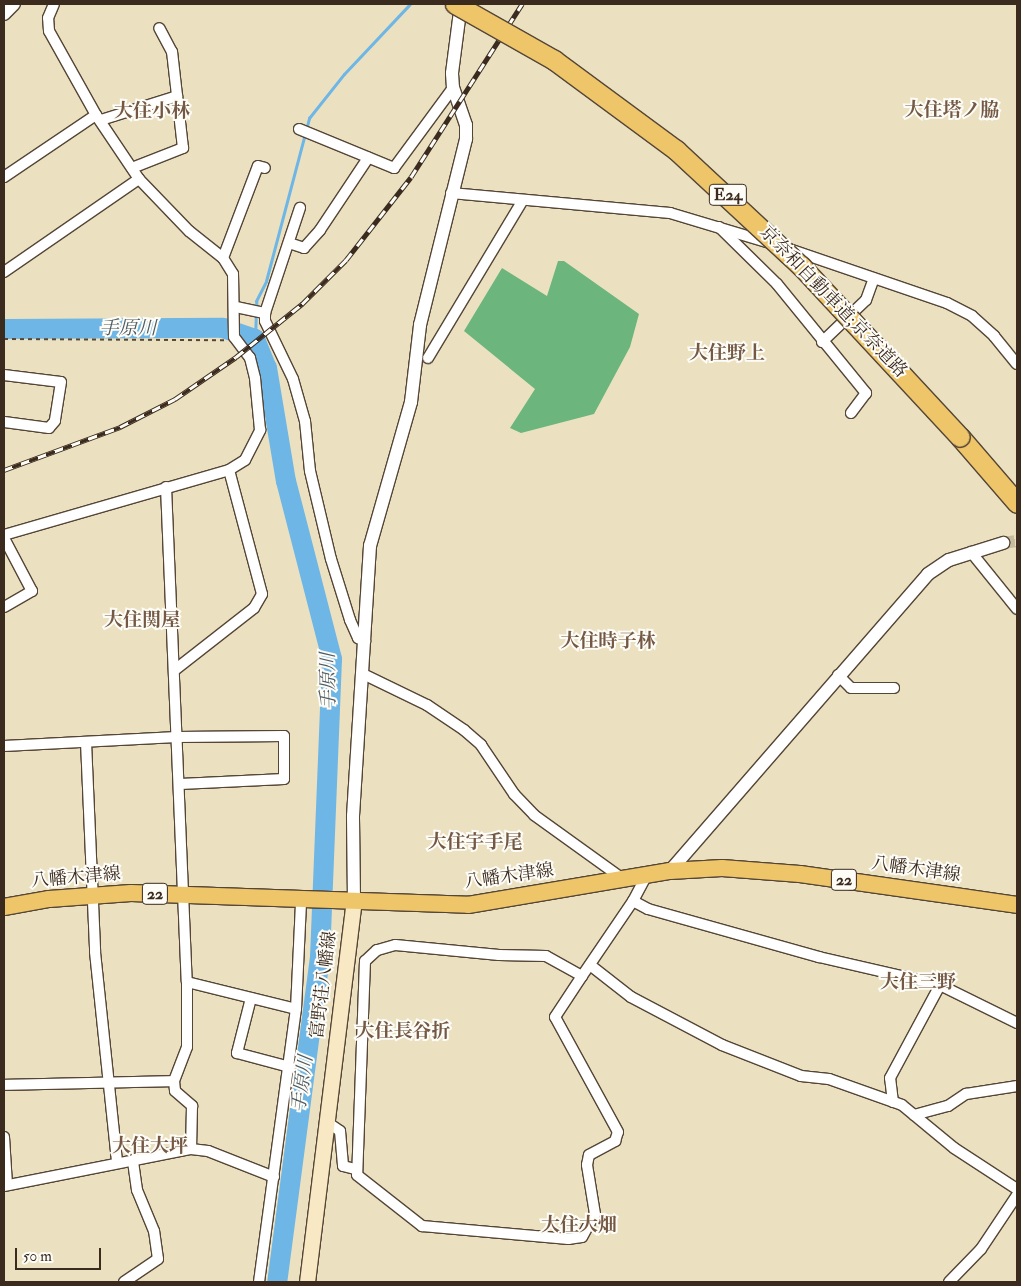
<!DOCTYPE html>
<html>
<head>
<meta charset="utf-8">
<style>
  body { margin:0 }
  #map { position:relative; width:1021px; height:1286px; overflow:hidden; background:#ebe1c0; font-family:"IM FELL Double Pica","Noto Serif JP",serif }
  div>[style] { position:absolute }
  [style*='--x'] { left:calc(var(--x)*1px); top:calc(var(--y)*1px); width:calc(var(--w)*1px); rotate:calc(var(--a)*1deg) }
  .forest>* { inset:0; background:#6cb57c }
  .stream>* { height:3px; margin:-1.5px; padding:0 1.5px; transform-origin:1.5px; border-radius:1.5px; background:#6eb6e6 }
  .river>* { height:20px; margin:-10px; padding:0 10px; transform-origin:10px; border-radius:10px; background:#6eb6e6 }
  .tertiary-tunnel>* { height:12px; margin-top:-6px; transform-origin:0; background:repeating-linear-gradient(90deg,#c8bca0 0 12px,transparent 0 18px) }
  .path>* { height:2px; margin-top:-1px; transform-origin:0; background:repeating-linear-gradient(90deg,#554536 0 4px,transparent 0 8px) }
  .roads { filter:drop-shadow(1px 0 #554536) drop-shadow(-1px 0 #554536) drop-shadow(0 1px #554536) drop-shadow(0 -1px #554536) }
  .minor>* { height:10px; margin:-5px; padding:0 5px; transform-origin:5px; border-radius:5px; background:#fff }
  .tertiary>* { height:12px; margin:-6px; padding:0 6px; transform-origin:6px; border-radius:6px; background:#fff }
  .secondary>* { height:15px; margin:-7.5px; padding:0 7.5px; transform-origin:7.5px; border-radius:7.5px; background:#f8e8c3 }
  .primary>* { height:16px; margin:-8px; padding:0 8px; transform-origin:8px; border-radius:8px; background:#eec569 }
  .motorway>* { height:19px; margin:-9.5px; padding:0 9.5px; transform-origin:9.5px; border-radius:9.5px; background:#eec569 }
  .rail>* { height:5px; margin-top:-2.5px; transform-origin:0; background:repeating-linear-gradient(90deg,#fdfcf7 0 9px,#3b2a1e 0 18px); box-sizing:border-box; border-block:1px solid #3b2a1e }
  .bridges { filter:drop-shadow(1px 0 #554536) drop-shadow(-1px 0 #554536) drop-shadow(0 1px #554536) drop-shadow(0 -1px #554536) }
  .motorway-bridge>* { height:19px; margin:-9.5px; padding:0 9.5px; transform-origin:9.5px; border-radius:9.5px; background:#eec569 }
  span { translate:-50% -50%; white-space:nowrap; text-align:center; line-height:1.15; -webkit-text-stroke:4px #fdfcf7; paint-order:stroke }
  .shield-label span { padding:1px 4px; background:#fdfcf7; border:1px solid; border-radius:4px; -webkit-text-stroke-width:0 }
  .shield-label { font-size:16px; color:#3b2a1e; font-weight:700 }
  .street-label { font-size:18px; color:#3b2a1e }
  .neighbourhood-label { font-size:19px; color:#745844; font-weight:700 }
  .water-label { font-size:19px; color:#4d5b64; font-style:italic }
  .frame { position:absolute; inset:0; border:5px solid #3b2a1e; pointer-events:none }
  .scale { position:absolute; left:15px; top:1248px; width:86px; height:22px; box-sizing:border-box; border:2px solid #3b2a1e; border-top:0; padding-left:6px; font-size:15px; line-height:18px; white-space:nowrap; color:#3b2a1e; -webkit-text-stroke:4px #fdfcf7; paint-order:stroke }
</style>
</head>
<body>
<div id="map">
  <div class="forest">
    <i style="clip-path:polygon(558px 261px,564px 261px,639px 314px,630px 347px,594px 414px,521px 433px,510px 428px,535px 389px,464px 331px,502px 268px,547px 296px)"></i>
  </div>
  <div class="stream">
    <i style="--x:255;--y:339;--w:38;--a:-88"></i>
    <i style="--x:256;--y:301;--w:22;--a:-63"></i>
    <i style="--x:266;--y:281;--w:169;--a:-75.2"></i>
    <i style="--x:309;--y:118;--w:56;--a:-51.5"></i>
    <i style="--x:344;--y:74;--w:96;--a:-46.7"></i>
  </div>
  <div class="river">
    <i style="--x:4;--y:329;--w:219;--a:-0.3"></i>
    <i style="--x:223;--y:328;--w:34;--a:19"></i>
    <i style="--x:255;--y:339;--w:31;--a:68"></i>
    <i style="--x:267;--y:368;--w:115;--a:80.5"></i>
    <i style="--x:286;--y:481;--w:184;--a:75.5"></i>
    <i style="--x:332;--y:659;--w:298;--a:92.3"></i>
    <i style="--x:320;--y:957;--w:328;--a:97.5"></i>
  </div>
  <div class="tertiary-tunnel">
    <i style="--x:1003;--y:543;--w:14;--a:-8"></i>
  </div>
  <div class="path">
    <i style="--x:4;--y:339;--w:220;--a:0.3"></i>
  </div>
  <div class="roads">
    <div class="minor">
      <i style="--x:101;--y:120;--w:80;--a:-17.5"></i>
      <i style="--x:299;--y:129;--w:103;--a:22.3"></i>
      <i style="--x:394;--y:168;--w:99;--a:-53.6"></i>
      <i style="--x:132;--y:168;--w:55;--a:-21.4"></i>
      <i style="--x:183;--y:148;--w:97;--a:-96.5"></i>
      <i style="--x:172;--y:52;--w:27;--a:-118"></i>
      <i style="--x:4;--y:177;--w:111;--a:-34"></i>
      <i style="--x:451;--y:193;--w:220;--a:5.2"></i>
      <i style="--x:670;--y:213;--w:104;--a:16.7"></i>
      <i style="--x:719;--y:227;--w:81;--a:44.5"></i>
      <i style="--x:777;--y:284;--w:141;--a:50.8"></i>
      <i style="--x:866;--y:393;--w:25;--a:127"></i>
      <i style="--x:289;--y:243;--w:16;--a:18"></i>
      <i style="--x:304;--y:248;--w:24;--a:-48"></i>
      <i style="--x:320;--y:230;--w:87;--a:-56.3"></i>
      <i style="--x:789;--y:249;--w:167;--a:18.9"></i>
      <i style="--x:947;--y:303;--w:28;--a:27"></i>
      <i style="--x:972;--y:316;--w:30;--a:42"></i>
      <i style="--x:994;--y:336;--w:36;--a:51"></i>
      <i style="--x:223;--y:258;--w:98;--a:-69.2"></i>
      <i style="--x:258;--y:166;--w:7;--a:16"></i>
      <i style="--x:4;--y:272;--w:164;--a:-34.6"></i>
      <i style="--x:236;--y:307;--w:30;--a:12"></i>
      <i style="--x:265;--y:313;--w:8;--a:90"></i>
      <i style="--x:265;--y:321;--w:64;--a:64.2"></i>
      <i style="--x:293;--y:379;--w:44;--a:74.1"></i>
      <i style="--x:305;--y:421;--w:50;--a:84.3"></i>
      <i style="--x:310;--y:471;--w:90;--a:76.6"></i>
      <i style="--x:331;--y:559;--w:64;--a:72.7"></i>
      <i style="--x:350;--y:620;--w:20;--a:66"></i>
      <i style="--x:358;--y:638;--w:8;--a:23"></i>
      <i style="--x:265;--y:313;--w:111;--a:-71.6"></i>
      <i style="--x:822;--y:342;--w:61;--a:-43.7"></i>
      <i style="--x:866;--y:300;--w:23;--a:-70"></i>
      <i style="--x:428;--y:358;--w:184;--a:-59"></i>
      <i style="--x:4;--y:375;--w:57;--a:7"></i>
      <i style="--x:61;--y:382;--w:39;--a:99"></i>
      <i style="--x:55;--y:421;--w:9;--a:131"></i>
      <i style="--x:49;--y:428;--w:45;--a:-172.4"></i>
      <i style="--x:166;--y:487;--w:495;--a:87.6"></i>
      <i style="--x:187;--y:982;--w:65;--a:90"></i>
      <i style="--x:187;--y:1047;--w:36;--a:111"></i>
      <i style="--x:174;--y:1081;--w:10;--a:84"></i>
      <i style="--x:175;--y:1091;--w:23;--a:41"></i>
      <i style="--x:192;--y:1106;--w:43;--a:91.3"></i>
      <i style="--x:4;--y:535;--w:234;--a:-16.1"></i>
      <i style="--x:229;--y:470;--w:19;--a:-32"></i>
      <i style="--x:245;--y:460;--w:34;--a:-63"></i>
      <i style="--x:260;--y:430;--w:52;--a:-95.5"></i>
      <i style="--x:255;--y:378;--w:21;--a:-104"></i>
      <i style="--x:250;--y:358;--w:26;--a:-127"></i>
      <i style="--x:234;--y:337;--w:63;--a:-90.9"></i>
      <i style="--x:233;--y:274;--w:19;--a:-122"></i>
      <i style="--x:223;--y:258;--w:43;--a:-141.5"></i>
      <i style="--x:189;--y:231;--w:72;--a:-133.9"></i>
      <i style="--x:139;--y:179;--w:77;--a:-123.9"></i>
      <i style="--x:96;--y:115;--w:96;--a:-119.2"></i>
      <i style="--x:49;--y:31;--w:13;--a:-94"></i>
      <i style="--x:48;--y:18;--w:15;--a:-67"></i>
      <i style="--x:4;--y:538;--w:60;--a:62.2"></i>
      <i style="--x:32;--y:591;--w:32;--a:150"></i>
      <i style="--x:971;--y:552;--w:73;--a:51.1"></i>
      <i style="--x:176;--y:669;--w:99;--a:-38"></i>
      <i style="--x:254;--y:608;--w:16;--a:-60"></i>
      <i style="--x:262;--y:594;--w:128;--a:-104.9"></i>
      <i style="--x:363;--y:674;--w:71;--a:25.8"></i>
      <i style="--x:427;--y:705;--w:45;--a:34"></i>
      <i style="--x:464;--y:730;--w:23;--a:41"></i>
      <i style="--x:481;--y:745;--w:59;--a:56"></i>
      <i style="--x:514;--y:794;--w:29;--a:46"></i>
      <i style="--x:534;--y:815;--w:110;--a:35.7"></i>
      <i style="--x:838;--y:675;--w:18;--a:45"></i>
      <i style="--x:851;--y:688;--w:43;--a:0"></i>
      <i style="--x:86;--y:742;--w:210;--a:87.5"></i>
      <i style="--x:95;--y:952;--w:212;--a:84"></i>
      <i style="--x:4;--y:746;--w:173;--a:-3"></i>
      <i style="--x:177;--y:737;--w:107;--a:-0.5"></i>
      <i style="--x:284;--y:736;--w:43;--a:90"></i>
      <i style="--x:284;--y:779;--w:104;--a:177.2"></i>
      <i style="--x:633;--y:901;--w:17;--a:28"></i>
      <i style="--x:648;--y:909;--w:178;--a:15.7"></i>
      <i style="--x:819;--y:957;--w:124;--a:13"></i>
      <i style="--x:940;--y:985;--w:86;--a:26.3"></i>
      <i style="--x:590;--y:965;--w:52;--a:38"></i>
      <i style="--x:631;--y:997;--w:103;--a:27.8"></i>
      <i style="--x:722;--y:1045;--w:85;--a:21.4"></i>
      <i style="--x:801;--y:1076;--w:28;--a:6"></i>
      <i style="--x:829;--y:1079;--w:77;--a:19.6"></i>
      <i style="--x:902;--y:1105;--w:67;--a:39.6"></i>
      <i style="--x:954;--y:1148;--w:75;--a:33.1"></i>
      <i style="--x:582;--y:976;--w:41;--a:-150.9"></i>
      <i style="--x:546;--y:956;--w:47;--a:-178.8"></i>
      <i style="--x:499;--y:955;--w:104;--a:-174.5"></i>
      <i style="--x:395;--y:945;--w:19;--a:164"></i>
      <i style="--x:377;--y:950;--w:16;--a:137"></i>
      <i style="--x:365;--y:961;--w:214;--a:92.1"></i>
      <i style="--x:357;--y:1175;--w:83;--a:38.1"></i>
      <i style="--x:422;--y:1226;--w:147;--a:5.1"></i>
      <i style="--x:568;--y:1239;--w:14;--a:-8"></i>
      <i style="--x:582;--y:1237;--w:26;--a:-61"></i>
      <i style="--x:595;--y:1214;--w:50;--a:-99.3"></i>
      <i style="--x:587;--y:1165;--w:10;--a:-79"></i>
      <i style="--x:589;--y:1155;--w:30;--a:-28"></i>
      <i style="--x:615;--y:1141;--w:9;--a:-72"></i>
      <i style="--x:618;--y:1132;--w:131;--a:-118.7"></i>
      <i style="--x:555;--y:1017;--w:49;--a:-56.6"></i>
      <i style="--x:582;--y:976;--w:91;--a:-55.8"></i>
      <i style="--x:633;--y:901;--w:27;--a:-62"></i>
      <i style="--x:187;--y:982;--w:112;--a:13.9"></i>
      <i style="--x:251;--y:998;--w:57;--a:104.3"></i>
      <i style="--x:237;--y:1053;--w:55;--a:14.8"></i>
      <i style="--x:4;--y:1085;--w:170;--a:-1.3"></i>
      <i style="--x:893;--y:1102;--w:24;--a:-97"></i>
      <i style="--x:890;--y:1078;--w:106;--a:-61.7"></i>
      <i style="--x:914;--y:1115;--w:35;--a:-15"></i>
      <i style="--x:948;--y:1106;--w:22;--a:-34"></i>
      <i style="--x:966;--y:1094;--w:52;--a:-8.9"></i>
      <i style="--x:327;--y:1122;--w:16;--a:35"></i>
      <i style="--x:340;--y:1131;--w:35;--a:85"></i>
      <i style="--x:343;--y:1166;--w:12;--a:14"></i>
      <i style="--x:4;--y:1137;--w:48;--a:86.4"></i>
      <i style="--x:4;--y:1186;--w:191;--a:-11.2"></i>
      <i style="--x:191;--y:1149;--w:17;--a:7"></i>
      <i style="--x:208;--y:1151;--w:71;--a:21.5"></i>
      <i style="--x:124;--y:1282;--w:41;--a:-34.1"></i>
      <i style="--x:158;--y:1259;--w:28;--a:-98"></i>
      <i style="--x:154;--y:1231;--w:44;--a:-112.5"></i>
      <i style="--x:137;--y:1190;--w:30;--a:-98"></i>
      <i style="--x:259;--y:1282;--w:275;--a:-82.3"></i>
      <i style="--x:296;--y:1009;--w:108;--a:-87.3"></i>
      <i style="--x:949;--y:1282;--w:46;--a:-45.9"></i>
      <i style="--x:981;--y:1249;--w:65;--a:-56.3"></i>
    </div>
    <div class="tertiary">
      <i style="--x:4;--y:14;--w:14;--a:-45"></i>
      <i style="--x:670;--y:871;--w:393;--a:-49"></i>
      <i style="--x:928;--y:574;--w:25;--a:-34"></i>
      <i style="--x:949;--y:560;--w:57;--a:-17.5"></i>
      <i style="--x:354;--y:900;--w:84;--a:-90.7"></i>
      <i style="--x:353;--y:816;--w:271;--a:-86.4"></i>
      <i style="--x:370;--y:546;--w:150;--a:-74.1"></i>
      <i style="--x:411;--y:402;--w:78;--a:-83.3"></i>
      <i style="--x:420;--y:325;--w:192;--a:-76.1"></i>
      <i style="--x:466;--y:139;--w:14;--a:-90"></i>
      <i style="--x:466;--y:125;--w:39;--a:-109"></i>
      <i style="--x:453;--y:88;--w:15;--a:-94"></i>
      <i style="--x:452;--y:73;--w:70;--a:-82.6"></i>
    </div>
    <div class="secondary">
      <i style="--x:307;--y:1282;--w:385;--a:-83"></i>
    </div>
    <div class="primary">
      <i style="--x:4;--y:907;--w:46;--a:-10.1"></i>
      <i style="--x:49;--y:899;--w:82;--a:-4.2"></i>
      <i style="--x:131;--y:893;--w:337;--a:2"></i>
      <i style="--x:468;--y:905;--w:205;--a:-9.6"></i>
      <i style="--x:670;--y:871;--w:52;--a:-3.3"></i>
      <i style="--x:722;--y:868;--w:78;--a:4.4"></i>
      <i style="--x:800;--y:874;--w:219;--a:8.1"></i>
    </div>
    <div class="motorway">
      <i style="--x:960;--y:437;--w:87;--a:49.2"></i>
    </div>
  </div>
  <div class="rail">
    <i style="--x:4;--y:470;--w:124;--a:-20.3"></i>
    <i style="--x:120;--y:427;--w:62;--a:-27"></i>
    <i style="--x:175;--y:399;--w:74;--a:-34.5"></i>
    <i style="--x:236;--y:357;--w:85;--a:-38.8"></i>
    <i style="--x:302;--y:304;--w:62;--a:-45"></i>
    <i style="--x:346;--y:260;--w:105;--a:-51.9"></i>
    <i style="--x:411;--y:177;--w:206;--a:-57.3"></i>
  </div>
  <div class="bridges">
    <div class="motorway-bridge">
      <i style="--x:455;--y:4;--w:114;--a:29.5"></i>
      <i style="--x:554;--y:60;--w:152;--a:36.4"></i>
      <i style="--x:676;--y:150;--w:171;--a:42.9"></i>
      <i style="--x:801;--y:266;--w:233;--a:47.1"></i>
    </div>
  </div>
  <div class="shield-label">
    <span style="left:728px;top:195px">E24</span>
    <span style="left:844px;top:880px">22</span>
    <span style="left:155px;top:894px">22</span>
  </div>
  <div class="street-label">
    <span style="left:833px;top:302px;rotate:46deg">京奈和自動車道;京奈道路</span>
    <span style="left:916px;top:870px;rotate:8deg">八幡木津線</span>
    <span style="left:509px;top:877px;rotate:-8deg">八幡木津線</span>
    <span style="left:76px;top:878px;rotate:-5deg">八幡木津線</span>
    <span style="left:324px;top:985px;rotate:-83deg">富野荘八幡線</span>
  </div>
  <div class="neighbourhood-label">
    <span style="left:952px;top:111px">大住塔ノ脇</span>
    <span style="left:152px;top:112px">大住小林</span>
    <span style="left:727px;top:354px">大住野上</span>
    <span style="left:142px;top:621px">大住関屋</span>
    <span style="left:608px;top:642px">大住時子林</span>
    <span style="left:475px;top:843px">大住宇手尾</span>
    <span style="left:918px;top:983px">大住三野</span>
    <span style="left:403px;top:1032px">大住長谷折</span>
    <span style="left:150px;top:1147px">大住大坪</span>
    <span style="left:579px;top:1226px">大住大畑</span>
  </div>
  <div class="water-label">
    <span style="left:128px;top:329px">手原川</span>
    <span style="left:329px;top:681px;rotate:-91deg">手原川</span>
    <span style="left:303px;top:1084px;rotate:-82deg">手原川</span>
  </div>
  <div class="frame"></div>
  <div class="scale">50 m</div>
</div>
</body>
</html>
